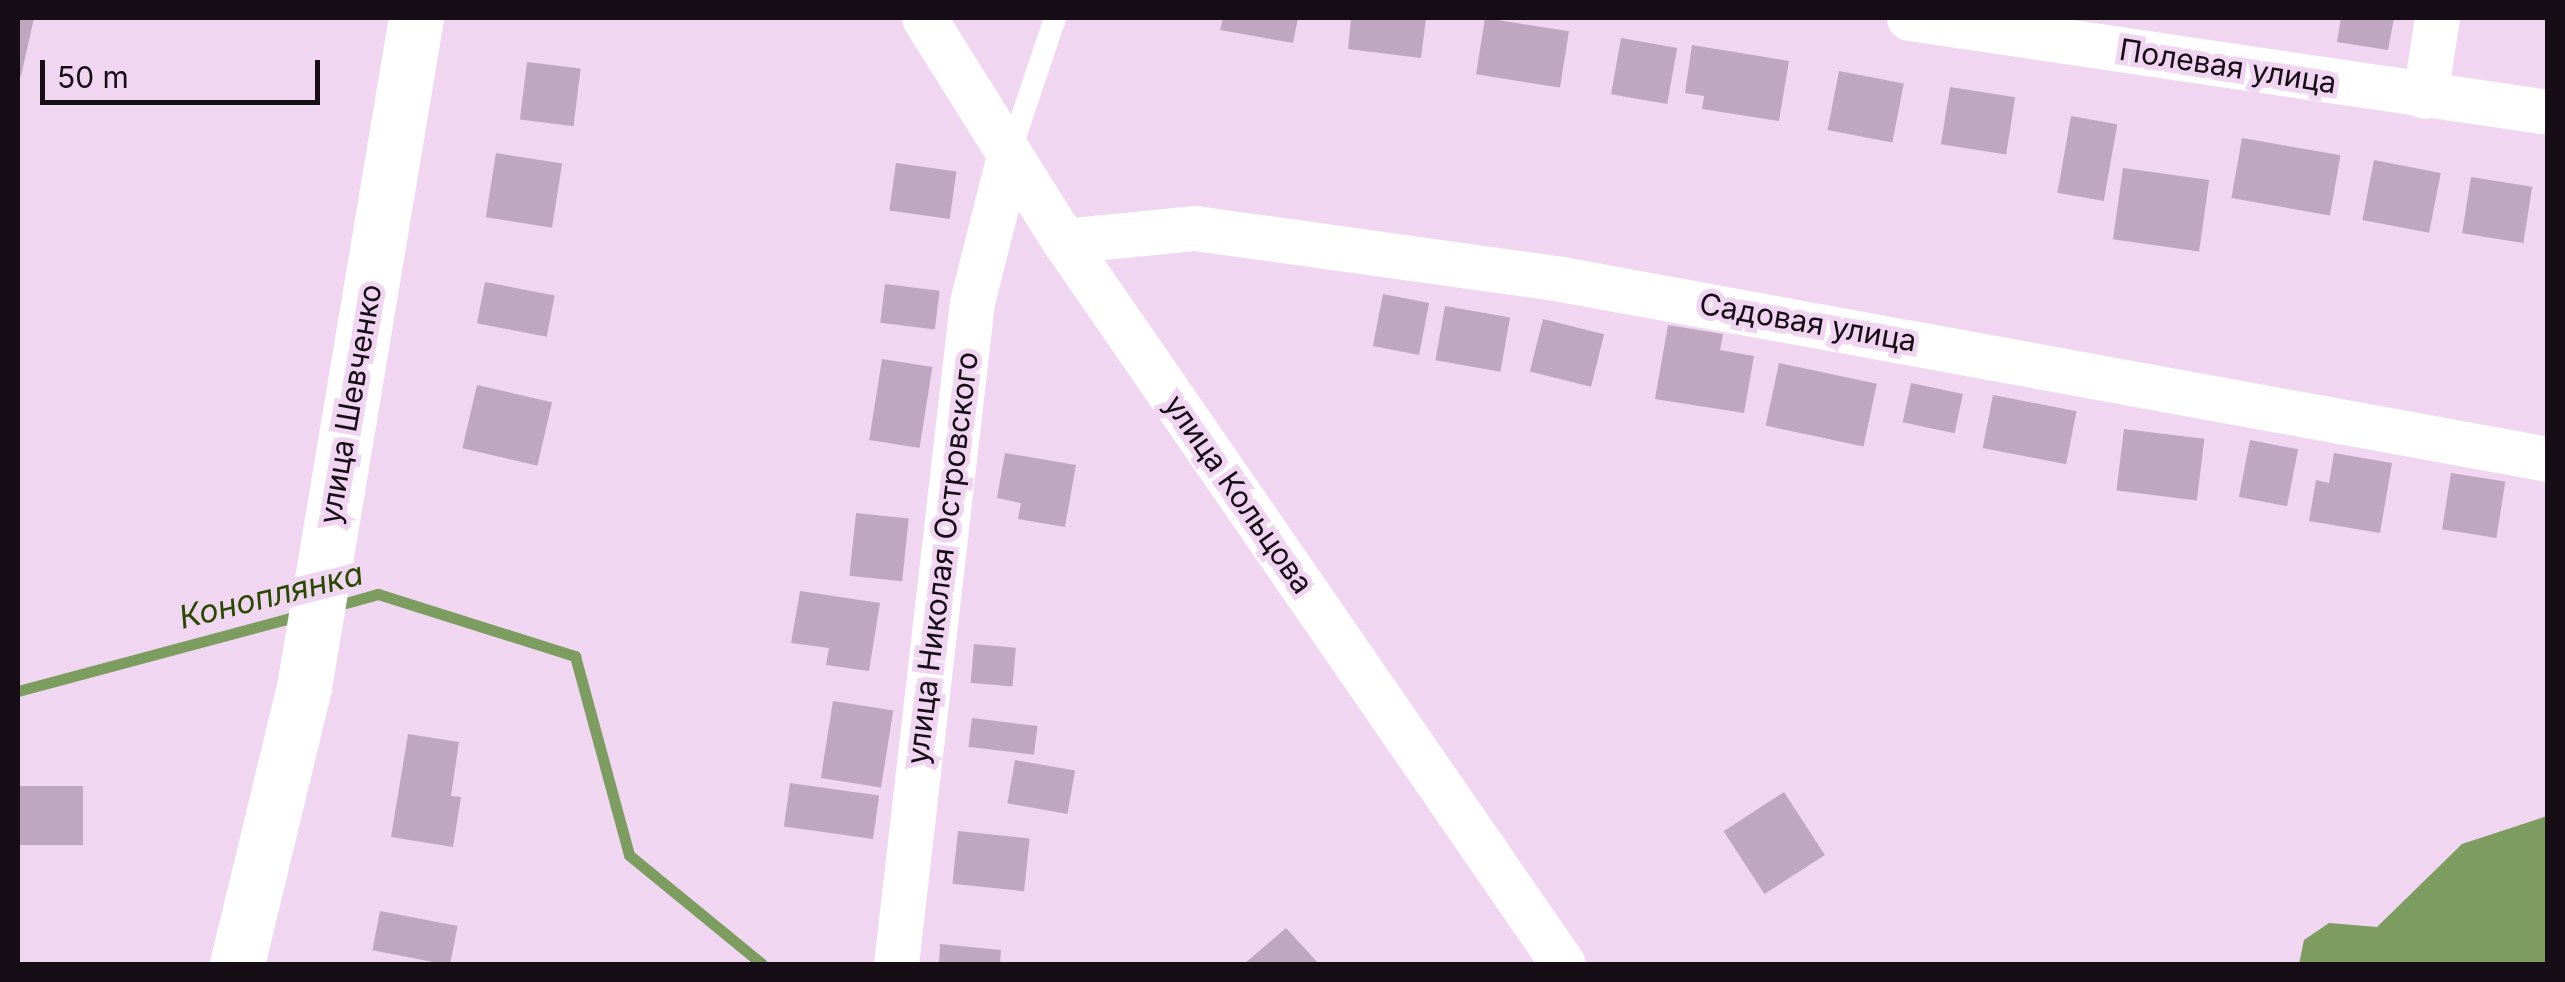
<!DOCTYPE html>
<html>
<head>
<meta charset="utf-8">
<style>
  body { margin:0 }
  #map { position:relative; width:2565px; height:982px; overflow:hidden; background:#f0d6f1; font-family:Inter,sans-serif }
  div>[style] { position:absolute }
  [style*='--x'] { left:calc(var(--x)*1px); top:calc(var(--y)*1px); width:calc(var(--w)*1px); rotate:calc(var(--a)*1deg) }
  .water>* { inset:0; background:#7c9d5f }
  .stream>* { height:11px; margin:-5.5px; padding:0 5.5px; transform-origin:5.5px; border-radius:5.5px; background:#7c9d5f }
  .building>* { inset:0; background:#bfa6c1; transform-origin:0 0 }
  .service>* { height:22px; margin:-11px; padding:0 11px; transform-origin:11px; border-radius:11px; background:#fff }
  .minor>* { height:45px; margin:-22.5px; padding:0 22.5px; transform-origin:22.5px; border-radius:22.5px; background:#fff }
  .secondary>* { height:55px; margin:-27.5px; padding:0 27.5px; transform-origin:27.5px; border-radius:27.5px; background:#fff }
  span { translate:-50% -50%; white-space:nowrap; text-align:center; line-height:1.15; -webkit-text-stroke:10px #f0d6f1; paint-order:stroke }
  .street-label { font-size:30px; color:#160d17 }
  .water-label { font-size:32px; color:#294800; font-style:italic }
  .frame { position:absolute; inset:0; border:20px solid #160d17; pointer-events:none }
  .scale { position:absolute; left:40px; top:60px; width:280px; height:45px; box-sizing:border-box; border:5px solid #160d17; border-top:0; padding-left:12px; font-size:30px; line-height:35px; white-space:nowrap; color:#160d17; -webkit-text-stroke:8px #f0d6f1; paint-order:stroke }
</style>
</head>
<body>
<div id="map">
  <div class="water">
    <i style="clip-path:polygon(2547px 816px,2547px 964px,2299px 964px,2304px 940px,2329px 923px,2377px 927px,2462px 844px)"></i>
  </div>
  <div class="stream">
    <i style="--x:335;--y:606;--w:45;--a:-15.6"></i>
    <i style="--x:378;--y:594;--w:207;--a:17.5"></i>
    <i style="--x:575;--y:656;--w:206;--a:74.8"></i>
    <i style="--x:629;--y:855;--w:172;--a:39.3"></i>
    <i style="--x:18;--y:691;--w:294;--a:-15"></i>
  </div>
  <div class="building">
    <i style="clip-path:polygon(18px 18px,34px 18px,21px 76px,18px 76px)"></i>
    <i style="clip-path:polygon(1223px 18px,1298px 18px,1293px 43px,1220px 30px)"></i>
    <i style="clip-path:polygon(1351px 18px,1426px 18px,1421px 58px,1348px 49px)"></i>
    <i style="left:1485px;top:18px;width:85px;height:57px;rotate:9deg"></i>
    <i style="clip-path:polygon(2341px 18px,2394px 18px,2388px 50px,2337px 42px)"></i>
    <i style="left:1621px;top:38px;width:57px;height:57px;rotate:10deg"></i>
    <i style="clip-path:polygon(1692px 45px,1789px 61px,1779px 121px,1702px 109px,1704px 96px,1685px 93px)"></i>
    <i style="left:527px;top:62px;width:54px;height:58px;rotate:7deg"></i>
    <i style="left:1839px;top:71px;width:66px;height:60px;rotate:11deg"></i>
    <i style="left:1950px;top:87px;width:66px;height:58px;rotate:9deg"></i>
    <i style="left:2071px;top:116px;width:47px;height:78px;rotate:10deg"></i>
    <i style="left:2242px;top:138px;width:100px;height:61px;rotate:10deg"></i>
    <i style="left:496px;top:153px;width:67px;height:65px;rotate:9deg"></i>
    <i style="left:2374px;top:160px;width:68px;height:61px;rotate:11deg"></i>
    <i style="left:896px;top:163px;width:61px;height:48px;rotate:8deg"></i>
    <i style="left:2123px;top:168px;width:87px;height:72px;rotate:8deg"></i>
    <i style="left:2471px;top:177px;width:62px;height:57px;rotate:9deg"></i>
    <i style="left:485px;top:282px;width:71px;height:42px;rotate:11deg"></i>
    <i style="left:885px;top:284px;width:55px;height:39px;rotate:7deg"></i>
    <i style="left:1383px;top:294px;width:47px;height:53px;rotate:11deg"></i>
    <i style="left:1445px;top:306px;width:66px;height:55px;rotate:10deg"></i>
    <i style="left:1543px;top:319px;width:63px;height:54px;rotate:14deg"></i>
    <i style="clip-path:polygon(1668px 325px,1723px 334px,1720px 350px,1754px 356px,1744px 413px,1655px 399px)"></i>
    <i style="left:882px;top:359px;width:51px;height:82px;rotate:9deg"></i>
    <i style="left:1779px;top:363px;width:100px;height:64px;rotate:12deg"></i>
    <i style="left:1911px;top:383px;width:53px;height:40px;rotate:12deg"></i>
    <i style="left:477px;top:385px;width:77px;height:65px;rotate:13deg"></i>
    <i style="left:1993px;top:395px;width:85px;height:54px;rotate:11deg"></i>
    <i style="left:2124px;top:429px;width:81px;height:62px;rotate:7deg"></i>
    <i style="left:2250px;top:440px;width:49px;height:58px;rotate:11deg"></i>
    <i style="clip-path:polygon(1005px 453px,1076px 465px,1065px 527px,1018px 519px,1021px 503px,997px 498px)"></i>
    <i style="clip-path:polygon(2334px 453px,2392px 463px,2380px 533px,2309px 521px,2316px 480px,2329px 483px)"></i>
    <i style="left:2451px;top:473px;width:55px;height:57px;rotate:9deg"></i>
    <i style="left:856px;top:513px;width:53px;height:63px;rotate:6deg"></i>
    <i style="clip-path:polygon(800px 591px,880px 603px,869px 671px,826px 665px,829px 648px,791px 643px)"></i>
    <i style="left:974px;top:644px;width:42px;height:39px;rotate:5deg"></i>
    <i style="left:833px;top:701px;width:61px;height:78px;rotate:9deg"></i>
    <i style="left:972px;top:718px;width:66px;height:29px;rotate:7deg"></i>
    <i style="clip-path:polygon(408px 734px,459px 742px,451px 796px,461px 797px,453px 847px,391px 837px)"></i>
    <i style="left:1015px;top:760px;width:61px;height:44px;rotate:10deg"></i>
    <i style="left:790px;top:783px;width:90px;height:44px;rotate:8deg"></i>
    <i style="left:83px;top:786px;width:59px;height:65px;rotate:90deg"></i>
    <i style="left:1784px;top:792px;width:75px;height:72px;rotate:57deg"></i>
    <i style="left:958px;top:831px;width:72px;height:53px;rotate:6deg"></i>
    <i style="left:380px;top:911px;width:79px;height:40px;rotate:11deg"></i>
    <i style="clip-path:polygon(1286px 928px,1319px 964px,1244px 964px)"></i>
    <i style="clip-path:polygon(940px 944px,1001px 950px,1000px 964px,939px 964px)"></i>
  </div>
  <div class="service">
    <i style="--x:1010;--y:152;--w:141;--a:-71.4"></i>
  </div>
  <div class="minor">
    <i style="--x:924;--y:18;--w:263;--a:57.9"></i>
    <i style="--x:1064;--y:241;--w:878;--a:55.39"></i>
    <i style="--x:1909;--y:18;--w:646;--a:8.37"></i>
    <i style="--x:2425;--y:96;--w:79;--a:-81.3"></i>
    <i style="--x:1064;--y:241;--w:132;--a:-5.7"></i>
    <i style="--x:1195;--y:228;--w:370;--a:7.9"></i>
    <i style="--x:1561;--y:279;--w:1003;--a:10.34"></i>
    <i style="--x:896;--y:964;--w:666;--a:-83.45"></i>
    <i style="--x:972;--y:302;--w:151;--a:-75.8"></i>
  </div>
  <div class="secondary">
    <i style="--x:237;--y:964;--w:285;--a:-76.4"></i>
    <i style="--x:304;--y:687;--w:678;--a:-80.5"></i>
  </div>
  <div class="street-label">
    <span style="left:2228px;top:66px;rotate:9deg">Полевая улица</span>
    <span style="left:1808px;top:322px;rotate:10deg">Садовая улица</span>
    <span style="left:350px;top:404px;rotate:-80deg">улица Шевченко</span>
    <span style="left:1239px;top:494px;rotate:55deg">улица Кольцова</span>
    <span style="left:942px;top:558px;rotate:-83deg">улица Николая Островского</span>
  </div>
  <div class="water-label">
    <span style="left:271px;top:596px;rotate:-14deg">Коноплянка</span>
  </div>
  <div class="frame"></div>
  <div class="scale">50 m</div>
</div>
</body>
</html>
